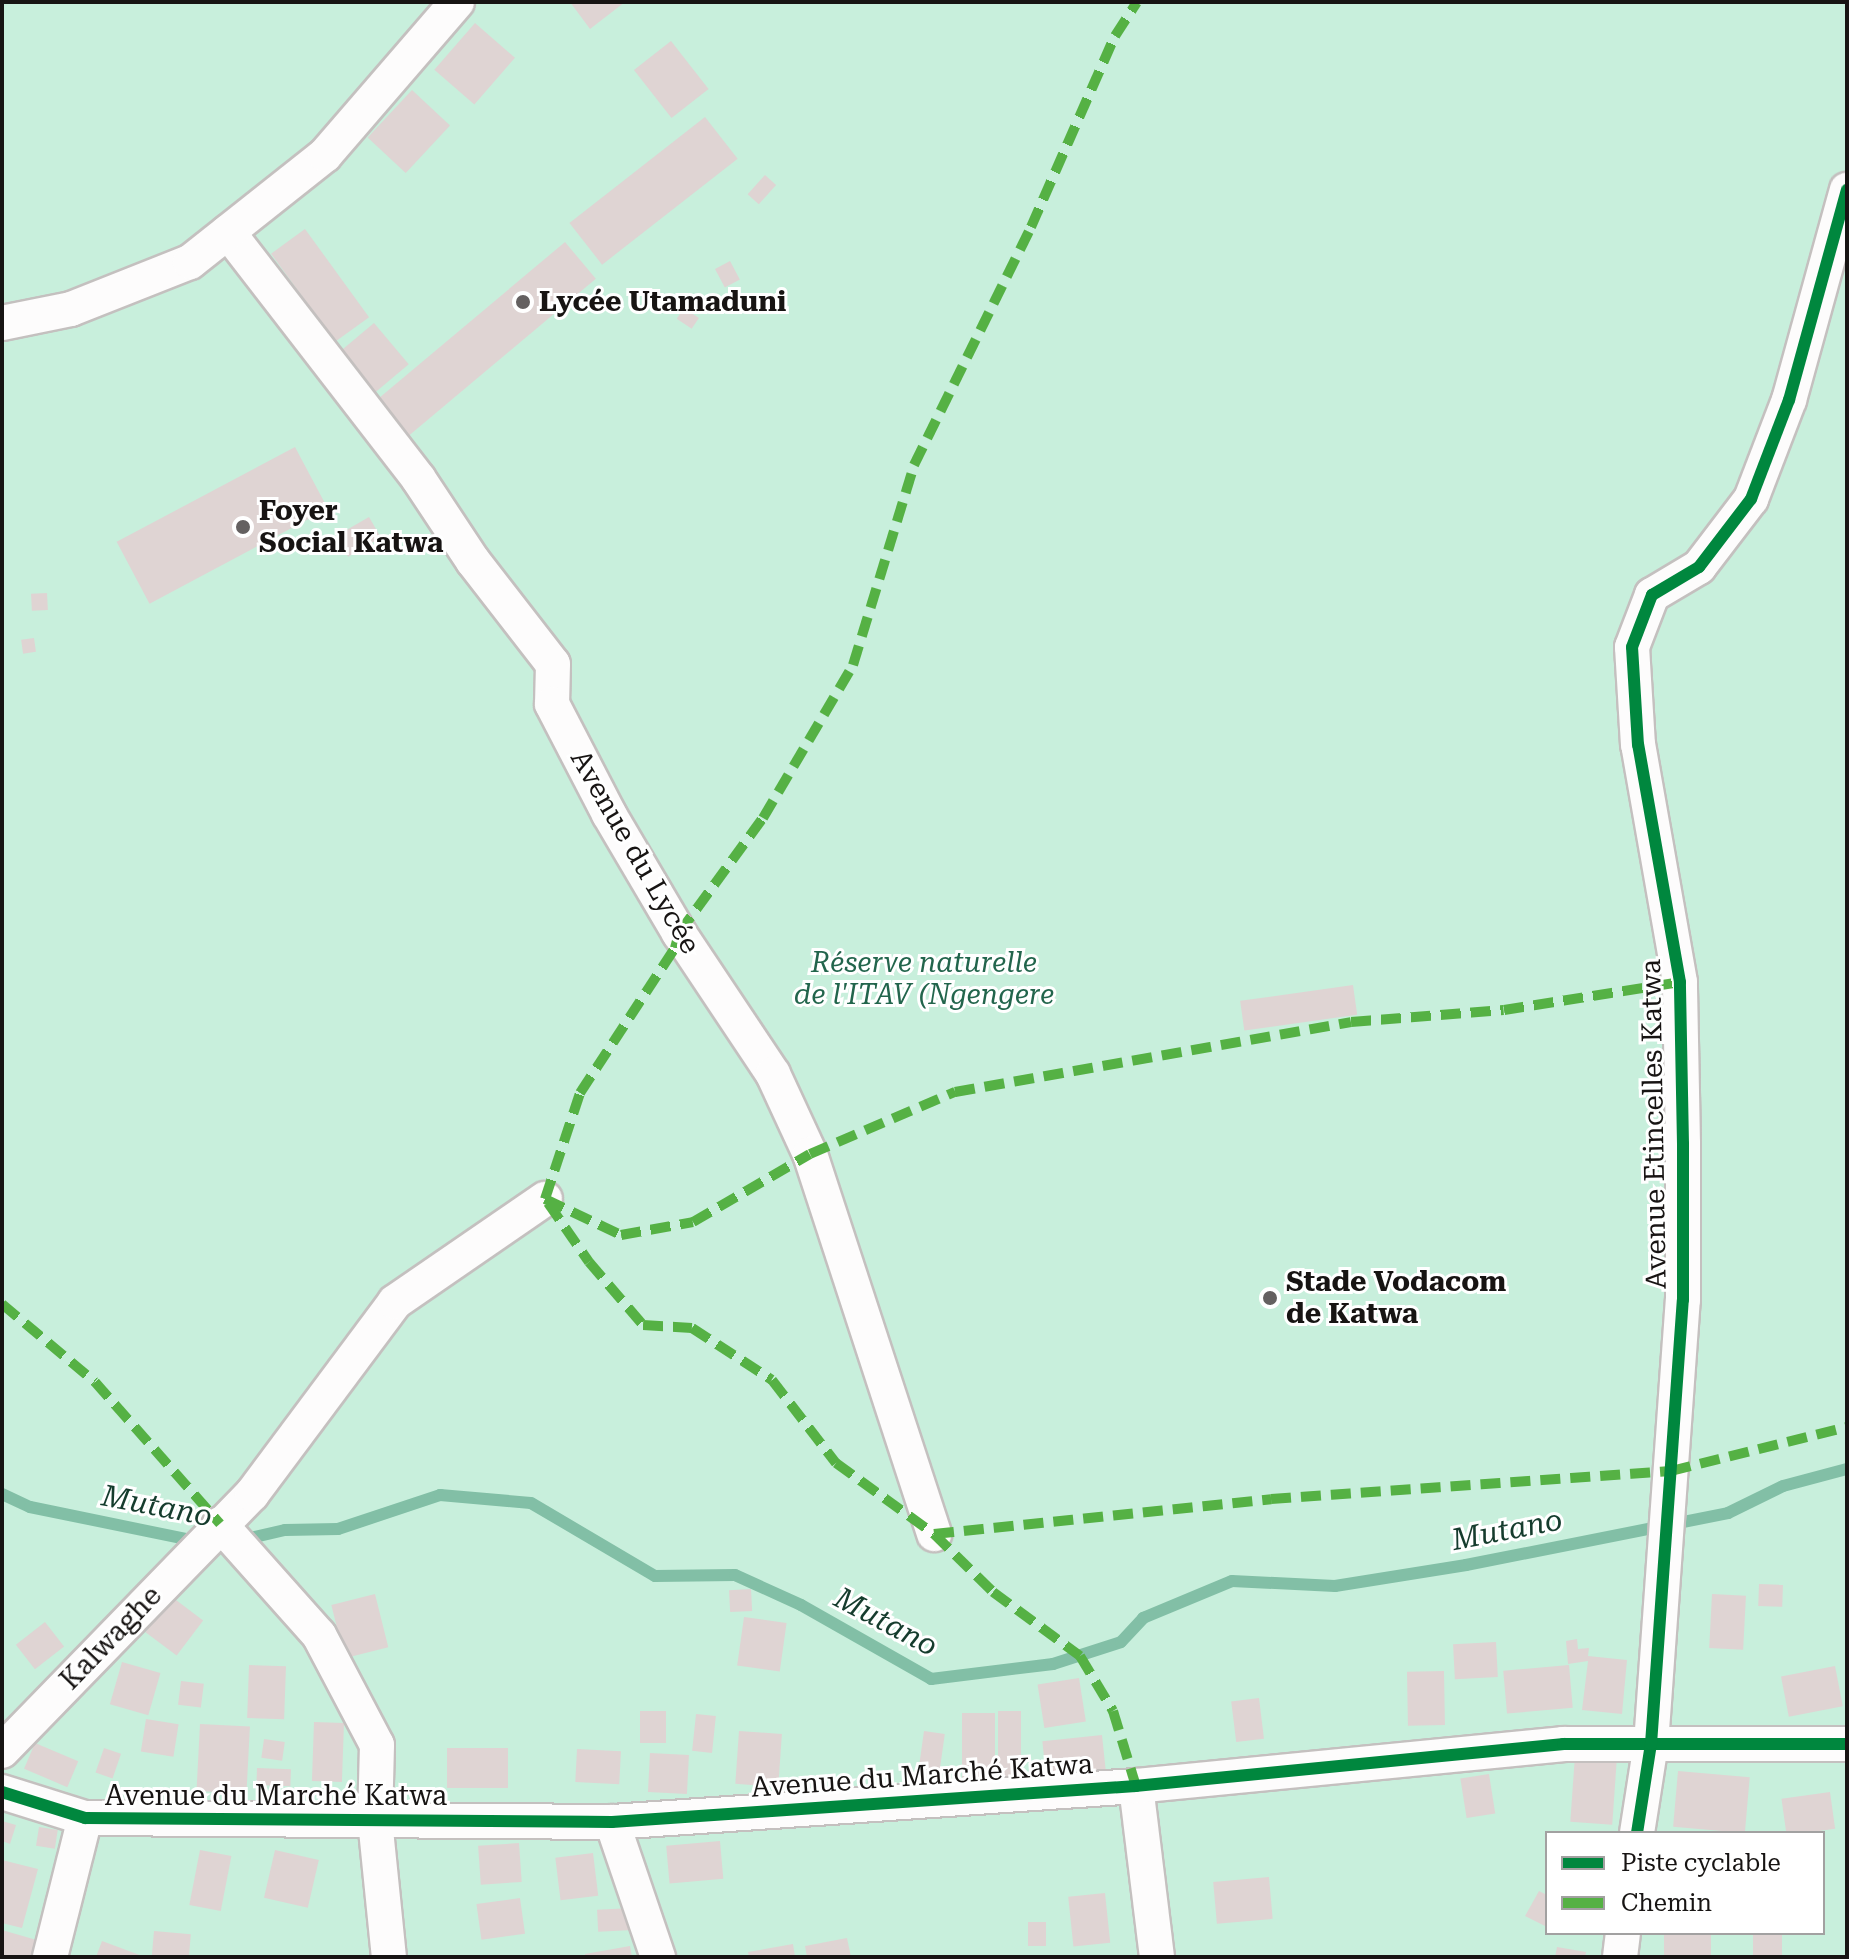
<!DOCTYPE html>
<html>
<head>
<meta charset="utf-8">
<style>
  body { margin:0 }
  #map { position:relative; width:1849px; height:1959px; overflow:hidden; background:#f3eeee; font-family:"Roboto Serif",serif }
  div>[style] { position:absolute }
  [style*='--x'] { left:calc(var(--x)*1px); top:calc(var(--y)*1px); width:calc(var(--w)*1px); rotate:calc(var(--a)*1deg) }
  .green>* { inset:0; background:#c8efdc }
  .stream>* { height:12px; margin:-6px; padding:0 6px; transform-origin:6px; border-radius:6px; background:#82bfa6 }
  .building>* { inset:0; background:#dfd4d3; transform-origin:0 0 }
  .roads { filter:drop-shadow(2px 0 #c4c0bf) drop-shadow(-2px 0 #c4c0bf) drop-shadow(0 2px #c4c0bf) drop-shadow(0 -2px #c4c0bf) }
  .minor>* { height:34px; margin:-17px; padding:0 17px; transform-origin:17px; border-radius:17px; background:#fdfcfc }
  .quiet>* { height:10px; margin-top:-5px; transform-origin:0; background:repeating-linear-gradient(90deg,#55b144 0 20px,transparent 0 30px) }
  .cycleway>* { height:12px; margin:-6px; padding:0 6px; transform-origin:6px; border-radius:6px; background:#00873e }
  .dots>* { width:22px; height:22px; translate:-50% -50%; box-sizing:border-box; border:4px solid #fff; border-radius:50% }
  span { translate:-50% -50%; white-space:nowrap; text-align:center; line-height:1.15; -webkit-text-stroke:6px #fff; paint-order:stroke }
  .poi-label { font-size:28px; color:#171413; font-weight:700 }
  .left { translate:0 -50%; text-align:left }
  .street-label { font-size:28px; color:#171413 }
  .park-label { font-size:28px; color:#22654c; font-style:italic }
  .water-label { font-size:30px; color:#153c2d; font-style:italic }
  .frame { position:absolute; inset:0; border:4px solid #171413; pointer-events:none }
  .legend { position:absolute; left:1545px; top:1831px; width:280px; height:104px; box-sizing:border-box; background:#fff; border:2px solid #a2a1a1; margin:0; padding:10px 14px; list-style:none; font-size:24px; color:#171413 }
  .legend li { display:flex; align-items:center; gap:16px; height:40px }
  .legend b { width:40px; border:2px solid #a2a1a1 }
</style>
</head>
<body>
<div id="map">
  <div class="green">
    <i style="clip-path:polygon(evenodd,2px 2px,1847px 2px,1847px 1957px,2px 1957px,2px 2px,1547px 1833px,1823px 1833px,1823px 1933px,1547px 1933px,1547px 1833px)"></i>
  </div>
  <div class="stream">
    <i style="--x:2;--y:1494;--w:31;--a:25"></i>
    <i style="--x:30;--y:1507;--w:175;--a:11.6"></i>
    <i style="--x:242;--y:1540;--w:44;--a:-13.1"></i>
    <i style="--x:285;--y:1530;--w:53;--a:-1.1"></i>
    <i style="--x:338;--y:1529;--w:108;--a:-18.4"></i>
    <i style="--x:440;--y:1495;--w:91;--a:5"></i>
    <i style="--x:531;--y:1503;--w:144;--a:30.5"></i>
    <i style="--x:655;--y:1576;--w:80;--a:-0.7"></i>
    <i style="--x:735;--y:1575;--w:72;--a:24.4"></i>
    <i style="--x:801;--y:1605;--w:150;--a:29.6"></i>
    <i style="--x:931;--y:1679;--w:123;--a:-7"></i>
    <i style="--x:1053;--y:1664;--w:71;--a:-17.9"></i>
    <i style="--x:1121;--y:1642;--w:33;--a:-47"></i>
    <i style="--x:1143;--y:1618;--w:96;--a:-22.6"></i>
    <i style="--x:1232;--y:1581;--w:103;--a:2.8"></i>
    <i style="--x:1335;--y:1586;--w:133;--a:-9.1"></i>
    <i style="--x:1466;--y:1565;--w:267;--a:-11.2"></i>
    <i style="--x:1728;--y:1513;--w:61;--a:-26.1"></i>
    <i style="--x:1783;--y:1486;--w:66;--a:-14.9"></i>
  </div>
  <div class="building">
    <i style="clip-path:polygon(570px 2px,625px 2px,590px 29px)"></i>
    <i style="left:475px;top:23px;width:53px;height:62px;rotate:41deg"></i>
    <i style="left:671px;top:41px;width:61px;height:47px;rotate:52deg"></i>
    <i style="left:412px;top:90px;width:52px;height:65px;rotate:43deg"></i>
    <i style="left:705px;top:117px;width:53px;height:172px;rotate:52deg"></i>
    <i style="left:765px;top:175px;width:15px;height:26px;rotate:42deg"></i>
    <i style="left:305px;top:229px;width:109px;height:42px;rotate:54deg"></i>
    <i style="left:565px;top:242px;width:48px;height:247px;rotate:50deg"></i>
    <i style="left:730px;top:261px;width:21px;height:17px;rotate:62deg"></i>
    <i style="left:684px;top:308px;width:18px;height:13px;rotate:34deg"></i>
    <i style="left:374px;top:323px;width:54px;height:49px;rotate:50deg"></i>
    <i style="left:295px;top:447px;width:70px;height:202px;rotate:62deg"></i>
    <i style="left:369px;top:517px;width:24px;height:38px;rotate:60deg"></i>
    <i style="left:47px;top:593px;width:17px;height:16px;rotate:87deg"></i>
    <i style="left:34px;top:638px;width:14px;height:13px;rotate:82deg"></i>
    <i style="left:1353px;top:985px;width:30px;height:114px;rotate:82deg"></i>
    <i style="left:1759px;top:1584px;width:24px;height:22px;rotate:2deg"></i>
    <i style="left:751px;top:1589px;width:22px;height:22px;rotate:87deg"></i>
    <i style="left:375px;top:1594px;width:55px;height:45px;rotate:76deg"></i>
    <i style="left:1712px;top:1594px;width:34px;height:54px;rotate:3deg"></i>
    <i style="left:172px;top:1597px;width:39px;height:44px;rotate:37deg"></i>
    <i style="left:744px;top:1617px;width:43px;height:49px;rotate:8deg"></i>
    <i style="left:45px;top:1622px;width:31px;height:37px;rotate:52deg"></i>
    <i style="clip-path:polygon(1577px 1639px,1578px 1649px,1589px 1648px,1588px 1656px,1627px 1660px,1622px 1714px,1582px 1710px,1588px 1661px,1568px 1664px,1566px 1641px)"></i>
    <i style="left:1496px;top:1642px;width:35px;height:43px;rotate:87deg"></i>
    <i style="left:122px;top:1662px;width:40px;height:44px;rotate:16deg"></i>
    <i style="left:249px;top:1665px;width:37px;height:53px;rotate:2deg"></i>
    <i style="left:1569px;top:1665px;width:43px;height:66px;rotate:85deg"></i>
    <i style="left:1835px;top:1666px;width:41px;height:55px;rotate:79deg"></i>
    <i style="left:1444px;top:1671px;width:54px;height:37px;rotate:89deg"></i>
    <i style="left:1079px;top:1678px;width:44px;height:42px;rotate:81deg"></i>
    <i style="left:181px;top:1681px;width:23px;height:24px;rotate:7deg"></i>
    <i style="left:1259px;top:1698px;width:41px;height:28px;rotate:83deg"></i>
    <i style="left:640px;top:1711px;width:26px;height:32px"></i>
    <i style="left:998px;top:1711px;width:23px;height:72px"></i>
    <i style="left:962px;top:1713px;width:33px;height:70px"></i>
    <i style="left:696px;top:1714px;width:20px;height:37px;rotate:6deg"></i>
    <i style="left:146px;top:1719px;width:33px;height:33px;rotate:9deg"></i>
    <i style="left:314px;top:1722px;width:30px;height:59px;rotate:2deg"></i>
    <i style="left:200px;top:1724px;width:50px;height:67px;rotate:3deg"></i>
    <i style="left:739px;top:1731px;width:43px;height:53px;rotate:4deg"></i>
    <i style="left:924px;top:1731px;width:21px;height:46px;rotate:8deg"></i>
    <i style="left:1102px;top:1735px;width:40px;height:60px;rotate:84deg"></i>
    <i style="left:264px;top:1739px;width:21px;height:19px;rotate:8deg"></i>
    <i style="left:35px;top:1743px;width:47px;height:28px;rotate:23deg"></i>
    <i style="left:104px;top:1748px;width:18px;height:26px;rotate:19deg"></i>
    <i style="left:447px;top:1748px;width:61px;height:40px"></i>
    <i style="left:577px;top:1749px;width:44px;height:33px;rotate:3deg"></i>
    <i style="left:650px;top:1753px;width:39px;height:39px;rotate:3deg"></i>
    <i style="left:1575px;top:1755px;width:42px;height:67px;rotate:4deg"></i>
    <i style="left:257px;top:1768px;width:34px;height:17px;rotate:2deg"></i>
    <i style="left:1678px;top:1771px;width:72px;height:56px;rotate:5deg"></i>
    <i style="left:1489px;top:1774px;width:40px;height:29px;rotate:81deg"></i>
    <i style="left:1830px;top:1792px;width:37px;height:49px;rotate:82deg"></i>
    <i style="clip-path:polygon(2px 1821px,16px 1825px,10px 1844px,2px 1841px)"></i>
    <i style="left:39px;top:1827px;width:19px;height:19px;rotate:9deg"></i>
    <i style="left:720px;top:1841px;width:38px;height:54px;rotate:85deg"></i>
    <i style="left:519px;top:1843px;width:39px;height:41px;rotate:86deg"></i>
    <i style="left:200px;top:1850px;width:32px;height:56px;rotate:11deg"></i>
    <i style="left:275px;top:1850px;width:45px;height:49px;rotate:13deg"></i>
    <i style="left:593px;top:1853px;width:43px;height:38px;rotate:83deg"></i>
    <i style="clip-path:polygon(2px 1860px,38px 1869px,22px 1928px,2px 1923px)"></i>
    <i style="left:1269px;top:1877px;width:42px;height:56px;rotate:85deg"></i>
    <i style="clip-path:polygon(1539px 1891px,1547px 1895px,1547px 1927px,1525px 1916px)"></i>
    <i style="left:1105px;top:1893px;width:50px;height:37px;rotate:84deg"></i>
    <i style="left:520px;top:1898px;width:36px;height:44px;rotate:82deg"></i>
    <i style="left:632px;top:1908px;width:22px;height:35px;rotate:87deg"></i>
    <i style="left:1028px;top:1922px;width:18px;height:24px"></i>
    <i style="clip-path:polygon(2px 1930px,40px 1941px,35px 1957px,2px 1957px)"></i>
    <i style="left:154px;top:1931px;width:37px;height:25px;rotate:5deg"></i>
    <i style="left:1664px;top:1933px;width:47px;height:24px"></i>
    <i style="left:1753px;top:1933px;width:29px;height:24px"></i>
    <i style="clip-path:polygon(847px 1938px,851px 1957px,807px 1957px,805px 1946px)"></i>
    <i style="clip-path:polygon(102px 1941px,145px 1957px,96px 1957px)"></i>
    <i style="clip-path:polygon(793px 1944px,795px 1957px,749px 1957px,748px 1952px)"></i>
    <i style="clip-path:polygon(630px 1946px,632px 1957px,585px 1957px,585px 1954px)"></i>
    <i style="clip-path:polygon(1557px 1947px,1586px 1952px,1585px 1957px,1555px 1957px)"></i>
  </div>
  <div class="roads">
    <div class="minor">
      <i style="--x:228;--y:232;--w:311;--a:52.3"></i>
      <i style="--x:418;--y:478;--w:100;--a:56.5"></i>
      <i style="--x:473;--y:561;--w:130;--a:52.2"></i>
      <i style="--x:553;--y:664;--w:40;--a:91.4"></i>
      <i style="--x:552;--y:704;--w:124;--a:62.6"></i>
      <i style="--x:609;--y:814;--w:138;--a:59.5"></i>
      <i style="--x:679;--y:933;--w:169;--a:56.3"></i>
      <i style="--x:773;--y:1074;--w:88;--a:65.2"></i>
      <i style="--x:810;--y:1154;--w:400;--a:71.9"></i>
      <i style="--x:2;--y:323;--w:70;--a:-11.5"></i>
      <i style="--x:71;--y:309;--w:128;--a:-21.6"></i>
      <i style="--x:190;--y:262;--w:172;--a:-38.4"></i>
      <i style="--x:325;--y:155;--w:202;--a:-49.2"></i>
      <i style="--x:220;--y:1524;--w:149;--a:48.3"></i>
      <i style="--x:319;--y:1635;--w:124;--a:62.2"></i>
      <i style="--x:377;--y:1745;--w:75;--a:91.5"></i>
      <i style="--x:375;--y:1820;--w:138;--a:84.2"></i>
      <i style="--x:2;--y:1751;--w:359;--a:-45.8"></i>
      <i style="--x:252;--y:1494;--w:239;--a:-53.3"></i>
      <i style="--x:395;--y:1302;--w:182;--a:-34.5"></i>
      <i style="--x:1136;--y:1786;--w:172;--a:83"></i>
      <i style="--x:2;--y:1792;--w:87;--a:17.4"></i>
      <i style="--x:85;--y:1818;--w:527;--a:0.43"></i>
      <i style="--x:612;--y:1822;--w:525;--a:-3.93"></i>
      <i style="--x:1136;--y:1786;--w:429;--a:-5.6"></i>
      <i style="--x:1563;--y:1744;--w:284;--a:0"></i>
      <i style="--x:612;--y:1822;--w:143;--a:71.2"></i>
      <i style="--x:1637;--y:1833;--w:90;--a:-81.1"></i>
      <i style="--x:1651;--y:1744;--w:445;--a:-85.9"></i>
      <i style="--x:1683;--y:1300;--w:156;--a:-90"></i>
      <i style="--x:1683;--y:1144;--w:162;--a:-91.1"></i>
      <i style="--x:1680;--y:982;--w:241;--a:-100"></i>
      <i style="--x:1638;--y:745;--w:98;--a:-93.5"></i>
      <i style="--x:1632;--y:647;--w:56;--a:-69"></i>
      <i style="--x:1652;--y:595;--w:55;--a:-30.8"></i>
      <i style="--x:1699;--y:567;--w:86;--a:-52.6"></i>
      <i style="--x:1751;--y:499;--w:106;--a:-69"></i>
      <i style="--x:1789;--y:400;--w:218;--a:-74.6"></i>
      <i style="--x:50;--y:1957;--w:143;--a:-75.9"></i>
      <i style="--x:1620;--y:1957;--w:24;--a:-83"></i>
    </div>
  </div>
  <div class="quiet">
    <i style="--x:545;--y:1199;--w:112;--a:-71.7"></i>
    <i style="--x:580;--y:1093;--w:173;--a:-56.8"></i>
    <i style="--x:675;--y:948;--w:16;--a:-75"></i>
    <i style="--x:679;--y:933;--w:142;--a:-53.9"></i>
    <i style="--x:763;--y:818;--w:178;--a:-59.5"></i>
    <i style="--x:853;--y:665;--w:209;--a:-73"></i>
    <i style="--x:914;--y:465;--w:265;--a:-63.8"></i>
    <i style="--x:1031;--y:227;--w:209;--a:-66.3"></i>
    <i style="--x:1115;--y:36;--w:40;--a:-57.1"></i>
    <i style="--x:545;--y:1199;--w:84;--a:25.3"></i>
    <i style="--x:621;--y:1235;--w:73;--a:-10.2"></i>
    <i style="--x:693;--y:1222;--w:135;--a:-30.2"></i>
    <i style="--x:810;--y:1154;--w:158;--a:-23.2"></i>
    <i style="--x:955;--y:1092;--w:402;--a:-10"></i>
    <i style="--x:1351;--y:1022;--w:153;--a:-4.5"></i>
    <i style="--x:1504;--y:1010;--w:178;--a:-9"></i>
    <i style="--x:548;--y:1203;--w:72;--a:55.2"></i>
    <i style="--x:589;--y:1262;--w:83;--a:49.4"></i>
    <i style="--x:643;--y:1325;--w:49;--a:3.5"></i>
    <i style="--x:692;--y:1328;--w:95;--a:33"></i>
    <i style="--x:772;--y:1380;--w:105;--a:52.4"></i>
    <i style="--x:836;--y:1463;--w:121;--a:35.9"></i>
    <i style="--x:934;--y:1534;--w:83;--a:44.5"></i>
    <i style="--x:993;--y:1592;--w:108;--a:36.3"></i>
    <i style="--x:1080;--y:1656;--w:64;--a:59"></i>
    <i style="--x:1113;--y:1711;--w:78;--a:73"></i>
    <i style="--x:2;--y:1304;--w:121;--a:40"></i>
    <i style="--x:95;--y:1382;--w:189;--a:48.6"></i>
    <i style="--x:934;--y:1534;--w:339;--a:-5.9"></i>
    <i style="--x:1271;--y:1499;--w:401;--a:-4"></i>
    <i style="--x:1671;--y:1471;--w:181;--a:-14"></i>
  </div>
  <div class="cycleway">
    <i style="--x:2;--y:1792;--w:87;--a:17.4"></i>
    <i style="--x:85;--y:1818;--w:527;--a:0.43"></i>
    <i style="--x:612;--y:1822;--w:525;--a:-3.93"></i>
    <i style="--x:1136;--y:1786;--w:429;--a:-5.6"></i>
    <i style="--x:1563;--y:1744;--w:284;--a:0"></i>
    <i style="--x:1637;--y:1833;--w:90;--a:-81.1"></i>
    <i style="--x:1651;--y:1744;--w:445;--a:-85.9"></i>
    <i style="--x:1683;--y:1300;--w:156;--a:-90"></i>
    <i style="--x:1683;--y:1144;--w:162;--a:-91.1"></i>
    <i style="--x:1680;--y:982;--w:241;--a:-100"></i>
    <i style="--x:1638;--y:745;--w:98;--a:-93.5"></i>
    <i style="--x:1632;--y:647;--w:56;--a:-69"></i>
    <i style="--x:1652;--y:595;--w:55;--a:-30.8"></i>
    <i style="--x:1699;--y:567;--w:86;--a:-52.6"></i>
    <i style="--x:1751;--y:499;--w:106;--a:-69"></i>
    <i style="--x:1789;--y:400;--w:218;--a:-74.6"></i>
  </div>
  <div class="dots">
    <i style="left:523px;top:302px;background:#646060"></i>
    <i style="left:243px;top:527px;background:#646060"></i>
    <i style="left:1270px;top:1298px;background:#646060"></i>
  </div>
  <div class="poi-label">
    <span class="left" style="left:539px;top:302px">Lycée Utamaduni</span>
    <span class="left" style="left:259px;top:527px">Foyer<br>Social Katwa</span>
    <span class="left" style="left:1286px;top:1298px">Stade Vodacom<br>de Katwa</span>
  </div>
  <div class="street-label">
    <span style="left:635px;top:852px;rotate:60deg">Avenue du Lycée</span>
    <span style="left:1654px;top:1124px;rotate:-91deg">Avenue Etincelles Katwa</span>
    <span style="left:111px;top:1638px;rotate:-46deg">Kalwaghe</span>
    <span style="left:922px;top:1776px;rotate:-4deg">Avenue du Marché Katwa</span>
    <span style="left:276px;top:1796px">Avenue du Marché Katwa</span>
  </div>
  <div class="park-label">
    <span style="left:924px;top:979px">Réserve naturelle<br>de l'ITAV (Ngengere</span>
  </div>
  <div class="water-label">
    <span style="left:157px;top:1506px;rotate:11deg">Mutano</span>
    <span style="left:1507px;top:1530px;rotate:-11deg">Mutano</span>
    <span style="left:886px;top:1622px;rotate:28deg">Mutano</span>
  </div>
  <div class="frame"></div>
  <ul class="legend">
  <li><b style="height:10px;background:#00873e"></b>Piste cyclable</li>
  <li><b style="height:10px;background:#55b144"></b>Chemin</li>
  </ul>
</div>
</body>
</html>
